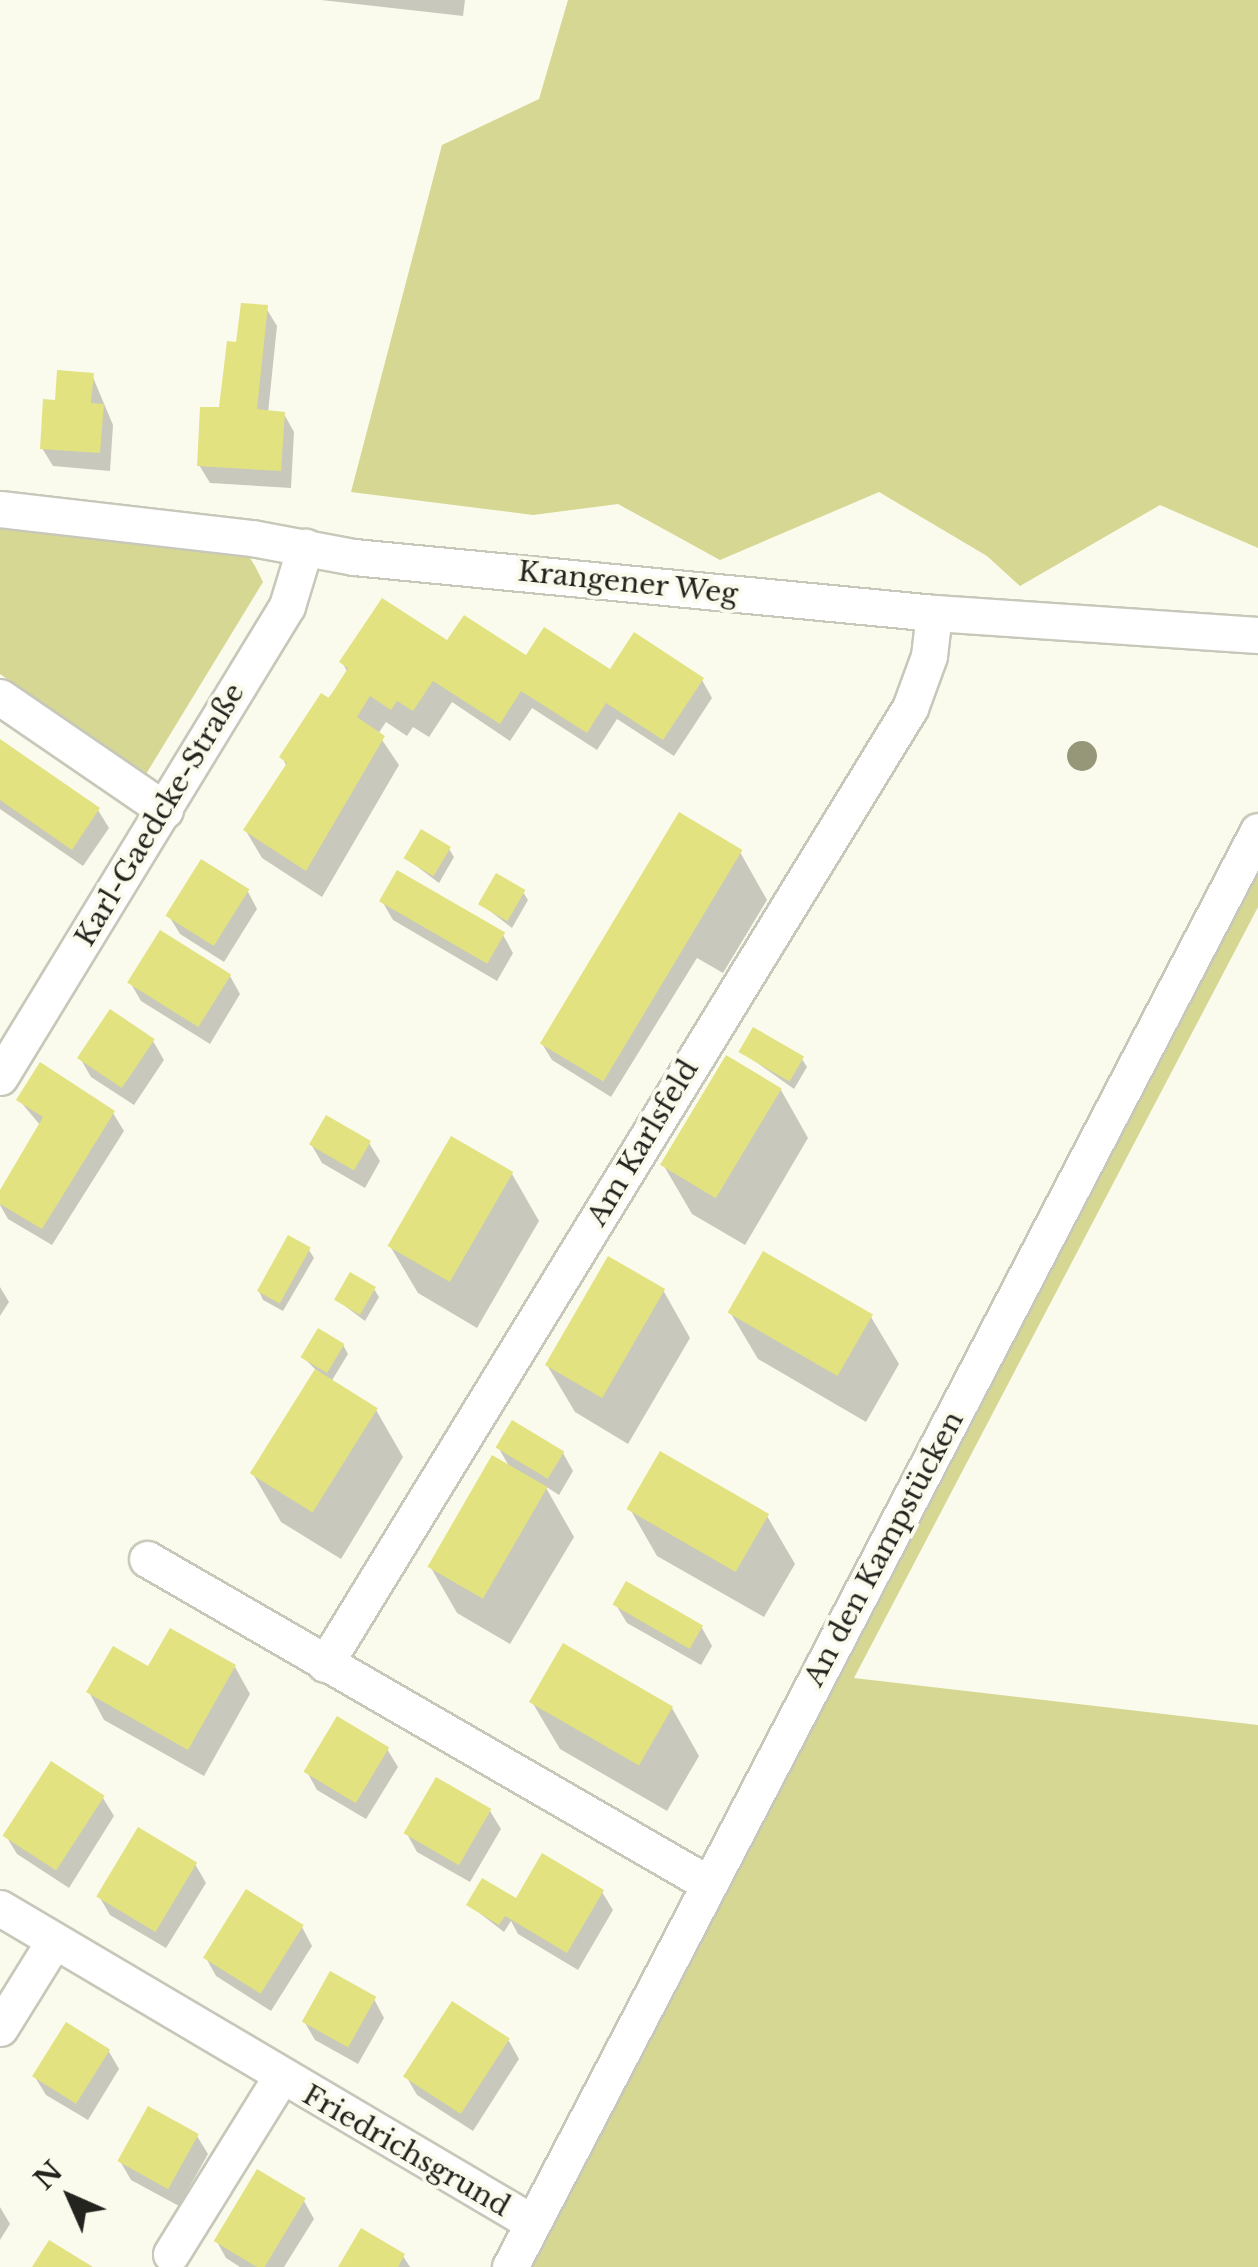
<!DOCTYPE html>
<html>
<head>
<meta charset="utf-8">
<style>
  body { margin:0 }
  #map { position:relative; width:1258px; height:2267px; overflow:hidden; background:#fbfbed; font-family:"Libre Baskerville",serif }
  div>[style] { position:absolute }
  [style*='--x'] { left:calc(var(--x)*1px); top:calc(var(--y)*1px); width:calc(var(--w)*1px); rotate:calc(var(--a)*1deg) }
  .green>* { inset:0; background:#d6d792 }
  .shadow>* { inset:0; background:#0003 }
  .building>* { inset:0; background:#e2e281; transform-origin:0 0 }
  .roads { filter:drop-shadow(2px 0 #c7c7ba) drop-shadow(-2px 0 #c7c7ba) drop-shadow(0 2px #c7c7ba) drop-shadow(0 -2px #c7c7ba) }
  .minor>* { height:35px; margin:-17.5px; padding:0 17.5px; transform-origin:17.5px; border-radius:17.5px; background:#fff }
  .trees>* { width:30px; height:30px; margin:-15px; border-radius:50%; background:#969679 }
  span { translate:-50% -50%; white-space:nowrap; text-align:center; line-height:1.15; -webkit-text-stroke:8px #fbfbed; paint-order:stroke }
  .street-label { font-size:28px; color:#24241f }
  .north { position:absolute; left:20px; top:2147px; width:100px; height:100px; -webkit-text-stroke:8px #fbfbed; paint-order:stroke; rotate:315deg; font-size:28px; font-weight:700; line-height:40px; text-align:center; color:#24241f }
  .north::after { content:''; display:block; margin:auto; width:35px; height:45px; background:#24241f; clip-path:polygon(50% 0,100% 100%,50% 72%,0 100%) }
</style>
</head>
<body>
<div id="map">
  <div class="green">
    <i style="clip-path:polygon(568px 0,1258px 0,1258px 548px,1160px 505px,1020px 586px,987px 556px,879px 492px,720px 560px,618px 504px,533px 515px,351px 492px,442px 145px,539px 99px)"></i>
    <i style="clip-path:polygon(0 528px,248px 555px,255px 566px,263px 582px,146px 774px,0 674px)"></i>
    <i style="clip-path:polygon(1258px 869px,1258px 907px,854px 1678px,1258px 1725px,1258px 2267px,526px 2267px)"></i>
  </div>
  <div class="shadow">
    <i style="clip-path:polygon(321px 0,465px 0,463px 16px)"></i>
    <i style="clip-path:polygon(266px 308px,277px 326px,268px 413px,284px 414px,294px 432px,291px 488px,210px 483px,199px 465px)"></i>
    <i style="clip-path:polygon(92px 375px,113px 425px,110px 471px,53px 466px,42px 448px,57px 403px)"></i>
    <i style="clip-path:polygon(448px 644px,610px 672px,702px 680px,712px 698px,674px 756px,617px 719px,597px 750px,532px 708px,510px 741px,452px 702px,429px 737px,413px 727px,407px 736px,386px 722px,378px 734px,399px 765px,322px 897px,262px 858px,246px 831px,287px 767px,282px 757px,348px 673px,342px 662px)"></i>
    <i style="clip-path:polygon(0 742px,98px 810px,109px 828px,83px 866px,0 809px)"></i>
    <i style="clip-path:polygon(449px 849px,454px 857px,439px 883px,407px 859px)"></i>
    <i style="clip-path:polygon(740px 852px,767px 900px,723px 973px,697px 958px,611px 1097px,552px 1060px,541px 1042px)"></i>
    <i style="clip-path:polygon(247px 890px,257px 909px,224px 962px,180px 934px,169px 916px)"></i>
    <i style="clip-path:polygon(523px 892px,528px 900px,512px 928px,481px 904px)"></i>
    <i style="clip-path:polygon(382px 901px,503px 935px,513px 953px,497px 981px,393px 920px)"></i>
    <i style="clip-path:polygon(230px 976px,240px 994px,210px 1044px,141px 1001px,130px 982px)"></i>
    <i style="clip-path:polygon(153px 1041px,164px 1060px,134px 1105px,91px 1077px,80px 1058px)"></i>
    <i style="clip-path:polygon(742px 1052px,802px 1059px,807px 1067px,794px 1089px)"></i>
    <i style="clip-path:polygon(781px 1090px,808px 1138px,745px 1245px,692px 1214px,664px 1166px)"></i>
    <i style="clip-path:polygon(19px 1100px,113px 1113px,124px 1131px,52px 1245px,8px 1219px,0 1205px,41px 1126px)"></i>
    <i style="clip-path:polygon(369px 1143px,380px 1161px,365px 1188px,322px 1163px,311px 1144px)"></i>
    <i style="clip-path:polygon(512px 1174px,539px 1221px,477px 1328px,418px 1293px,390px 1246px)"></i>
    <i style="clip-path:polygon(309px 1250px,314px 1258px,283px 1311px,263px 1300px,259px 1291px)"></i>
    <i style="clip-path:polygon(0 1287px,9px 1302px,0 1316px)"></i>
    <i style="clip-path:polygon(374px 1289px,379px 1297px,365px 1321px,337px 1300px)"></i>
    <i style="clip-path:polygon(663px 1290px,690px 1338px,628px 1444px,575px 1412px,547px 1365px)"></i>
    <i style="clip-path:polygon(730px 1312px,871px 1317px,899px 1364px,866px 1422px,758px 1359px)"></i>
    <i style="clip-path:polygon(343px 1345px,348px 1354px,331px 1382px,376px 1410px,403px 1457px,341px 1559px,281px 1522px,253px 1474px,317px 1371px,303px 1357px)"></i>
    <i style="clip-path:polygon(498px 1447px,563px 1453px,573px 1471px,559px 1495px,545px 1486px,574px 1537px,510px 1644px,457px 1613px,430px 1566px,510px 1468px)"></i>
    <i style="clip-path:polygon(630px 1509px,767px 1516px,795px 1564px,764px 1617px,657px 1556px)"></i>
    <i style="clip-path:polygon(616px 1605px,702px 1628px,712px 1646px,701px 1665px,627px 1623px)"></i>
    <i style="clip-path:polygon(235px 1667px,250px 1694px,204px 1776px,104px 1720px,89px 1692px,149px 1670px)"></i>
    <i style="clip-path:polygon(532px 1702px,672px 1708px,699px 1756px,667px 1811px,560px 1749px)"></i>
    <i style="clip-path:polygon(387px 1749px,398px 1767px,366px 1819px,317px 1790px,307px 1772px)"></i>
    <i style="clip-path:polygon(103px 1798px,114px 1816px,69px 1888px,17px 1854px,6px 1836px)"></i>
    <i style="clip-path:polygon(490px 1811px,501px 1829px,470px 1882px,417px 1852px,407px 1834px)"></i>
    <i style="clip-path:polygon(195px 1864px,206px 1883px,166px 1948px,110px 1915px,99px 1896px)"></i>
    <i style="clip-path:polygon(602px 1892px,613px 1910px,578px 1970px,518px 1934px,511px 1921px,504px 1932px,469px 1905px)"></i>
    <i style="clip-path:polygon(302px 1927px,312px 1946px,271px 2011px,216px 1976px,206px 1958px)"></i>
    <i style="clip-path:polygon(374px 1999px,384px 2018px,358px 2064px,315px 2040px,304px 2021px)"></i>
    <i style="clip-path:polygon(509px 2041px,519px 2059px,473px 2131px,417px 2095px,406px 2076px)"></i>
    <i style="clip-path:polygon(108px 2050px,119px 2069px,88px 2120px,46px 2095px,35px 2077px)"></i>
    <i style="clip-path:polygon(197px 2136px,208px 2154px,179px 2206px,131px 2180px,120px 2161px)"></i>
    <i style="clip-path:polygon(304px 2201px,314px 2219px,284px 2267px,240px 2267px,226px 2258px,216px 2240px)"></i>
    <i style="clip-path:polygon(0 2207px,10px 2224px,0 2240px)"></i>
    <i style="clip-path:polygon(403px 2256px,410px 2267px,341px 2267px)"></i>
  </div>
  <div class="building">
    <i style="clip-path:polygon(241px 303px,268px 305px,257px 409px,285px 412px,281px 471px,197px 466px,200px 407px,219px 407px,227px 341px,236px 342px)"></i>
    <i style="clip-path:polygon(57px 370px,94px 373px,91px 403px,104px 404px,100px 453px,40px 449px,43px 399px,55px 400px)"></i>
    <i style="clip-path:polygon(382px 598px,447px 640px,464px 615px,526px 655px,544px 627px,610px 669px,634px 632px,704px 678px,663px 740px,606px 703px,587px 733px,521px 691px,500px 724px,433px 681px,413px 711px,397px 701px,391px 710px,370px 696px,357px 717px,385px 736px,306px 871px,243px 830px,287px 763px,279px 757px,321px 693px,329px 698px,348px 668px,339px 662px)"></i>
    <i style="clip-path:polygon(0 739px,100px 808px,72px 850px,0 800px)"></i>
    <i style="left:679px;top:812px;width:74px;height:270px;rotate:31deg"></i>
    <i style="left:421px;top:829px;width:35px;height:34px;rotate:31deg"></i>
    <i style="left:201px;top:859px;width:57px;height:67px;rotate:32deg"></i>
    <i style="left:397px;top:870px;width:125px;height:36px;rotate:30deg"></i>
    <i style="left:496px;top:873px;width:34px;height:36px;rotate:30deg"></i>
    <i style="left:160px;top:930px;width:84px;height:62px;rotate:32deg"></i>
    <i style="left:110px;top:1009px;width:54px;height:59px;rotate:34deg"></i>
    <i style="left:753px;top:1027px;width:59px;height:29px;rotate:30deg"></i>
    <i style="left:726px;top:1055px;width:65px;height:128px;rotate:31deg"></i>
    <i style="clip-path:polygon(40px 1062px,115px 1111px,42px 1229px,0 1204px,0 1190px,43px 1117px,16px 1100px)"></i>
    <i style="left:326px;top:1115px;width:52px;height:34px;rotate:30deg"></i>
    <i style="left:451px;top:1136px;width:72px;height:127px;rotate:30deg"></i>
    <i style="left:288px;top:1235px;width:26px;height:64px;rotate:29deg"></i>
    <i style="left:763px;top:1251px;width:127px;height:71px;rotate:30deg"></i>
    <i style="left:608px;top:1256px;width:66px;height:126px;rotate:30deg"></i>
    <i style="left:350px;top:1272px;width:30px;height:32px;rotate:30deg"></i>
    <i style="left:318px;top:1328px;width:31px;height:34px;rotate:31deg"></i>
    <i style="left:315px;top:1369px;width:74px;height:123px;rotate:32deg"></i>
    <i style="left:512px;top:1420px;width:61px;height:32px;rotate:31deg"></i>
    <i style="left:660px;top:1451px;width:126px;height:67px;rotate:30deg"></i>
    <i style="left:492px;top:1455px;width:64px;height:129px;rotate:30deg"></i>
    <i style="left:626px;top:1581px;width:89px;height:27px;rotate:30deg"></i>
    <i style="clip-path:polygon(170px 1628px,236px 1665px,188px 1750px,86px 1692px,113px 1646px,148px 1666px)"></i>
    <i style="left:563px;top:1643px;width:127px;height:68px;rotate:30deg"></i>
    <i style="left:337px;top:1716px;width:61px;height:65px;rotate:31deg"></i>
    <i style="left:51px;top:1761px;width:64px;height:89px;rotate:33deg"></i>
    <i style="left:436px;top:1777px;width:64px;height:65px;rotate:30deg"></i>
    <i style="left:138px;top:1827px;width:69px;height:81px;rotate:31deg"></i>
    <i style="clip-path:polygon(542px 1853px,604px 1890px,567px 1953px,505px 1916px,499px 1925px,466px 1905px,482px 1878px,516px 1898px)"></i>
    <i style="left:246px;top:1889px;width:68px;height:81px;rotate:32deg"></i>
    <i style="left:330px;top:1971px;width:53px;height:58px;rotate:29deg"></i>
    <i style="left:452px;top:2001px;width:69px;height:90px;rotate:33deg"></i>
    <i style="left:66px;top:2022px;width:52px;height:64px;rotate:32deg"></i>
    <i style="left:148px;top:2106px;width:58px;height:63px;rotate:29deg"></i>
    <i style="left:257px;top:2169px;width:57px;height:84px;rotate:31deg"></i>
    <i style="clip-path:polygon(361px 2228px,405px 2254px,398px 2267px,338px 2267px)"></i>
    <i style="clip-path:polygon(49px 2240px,93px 2267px,32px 2267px)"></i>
  </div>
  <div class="roads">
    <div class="minor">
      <i style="--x:0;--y:509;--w:254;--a:6.6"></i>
      <i style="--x:252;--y:538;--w:104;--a:10.6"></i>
      <i style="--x:354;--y:557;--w:583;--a:5.51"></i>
      <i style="--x:934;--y:613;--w:325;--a:3.9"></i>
      <i style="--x:0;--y:697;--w:200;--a:34.4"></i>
      <i style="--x:0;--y:1077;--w:552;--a:-58.64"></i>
      <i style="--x:287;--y:606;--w:62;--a:-73"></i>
      <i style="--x:147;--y:1559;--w:649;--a:30.04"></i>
      <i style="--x:325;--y:1664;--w:1121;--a:-58.54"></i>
      <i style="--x:910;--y:708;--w:55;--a:-69.9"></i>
      <i style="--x:929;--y:656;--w:43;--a:-83.4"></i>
      <i style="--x:0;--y:1908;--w:619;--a:30.58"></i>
      <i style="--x:0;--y:2028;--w:102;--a:-58.2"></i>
      <i style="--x:171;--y:2254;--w:207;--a:-58.2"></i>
      <i style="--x:510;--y:2267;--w:1619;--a:-62.49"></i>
    </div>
  </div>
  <div class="trees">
    <i style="left:1082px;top:756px"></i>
  </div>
  <div class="street-label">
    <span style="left:628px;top:583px;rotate:6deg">Krangener Weg</span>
    <span style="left:160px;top:815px;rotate:-59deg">Karl-Gaedcke-Straße</span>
    <span style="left:643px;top:1143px;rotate:-59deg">Am Karlsfeld</span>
    <span style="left:884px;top:1549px;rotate:-62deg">An den Kampstücken</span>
    <span style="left:406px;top:2151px;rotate:30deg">Friedrichsgrund</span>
  </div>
  <div class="north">N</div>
</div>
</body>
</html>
